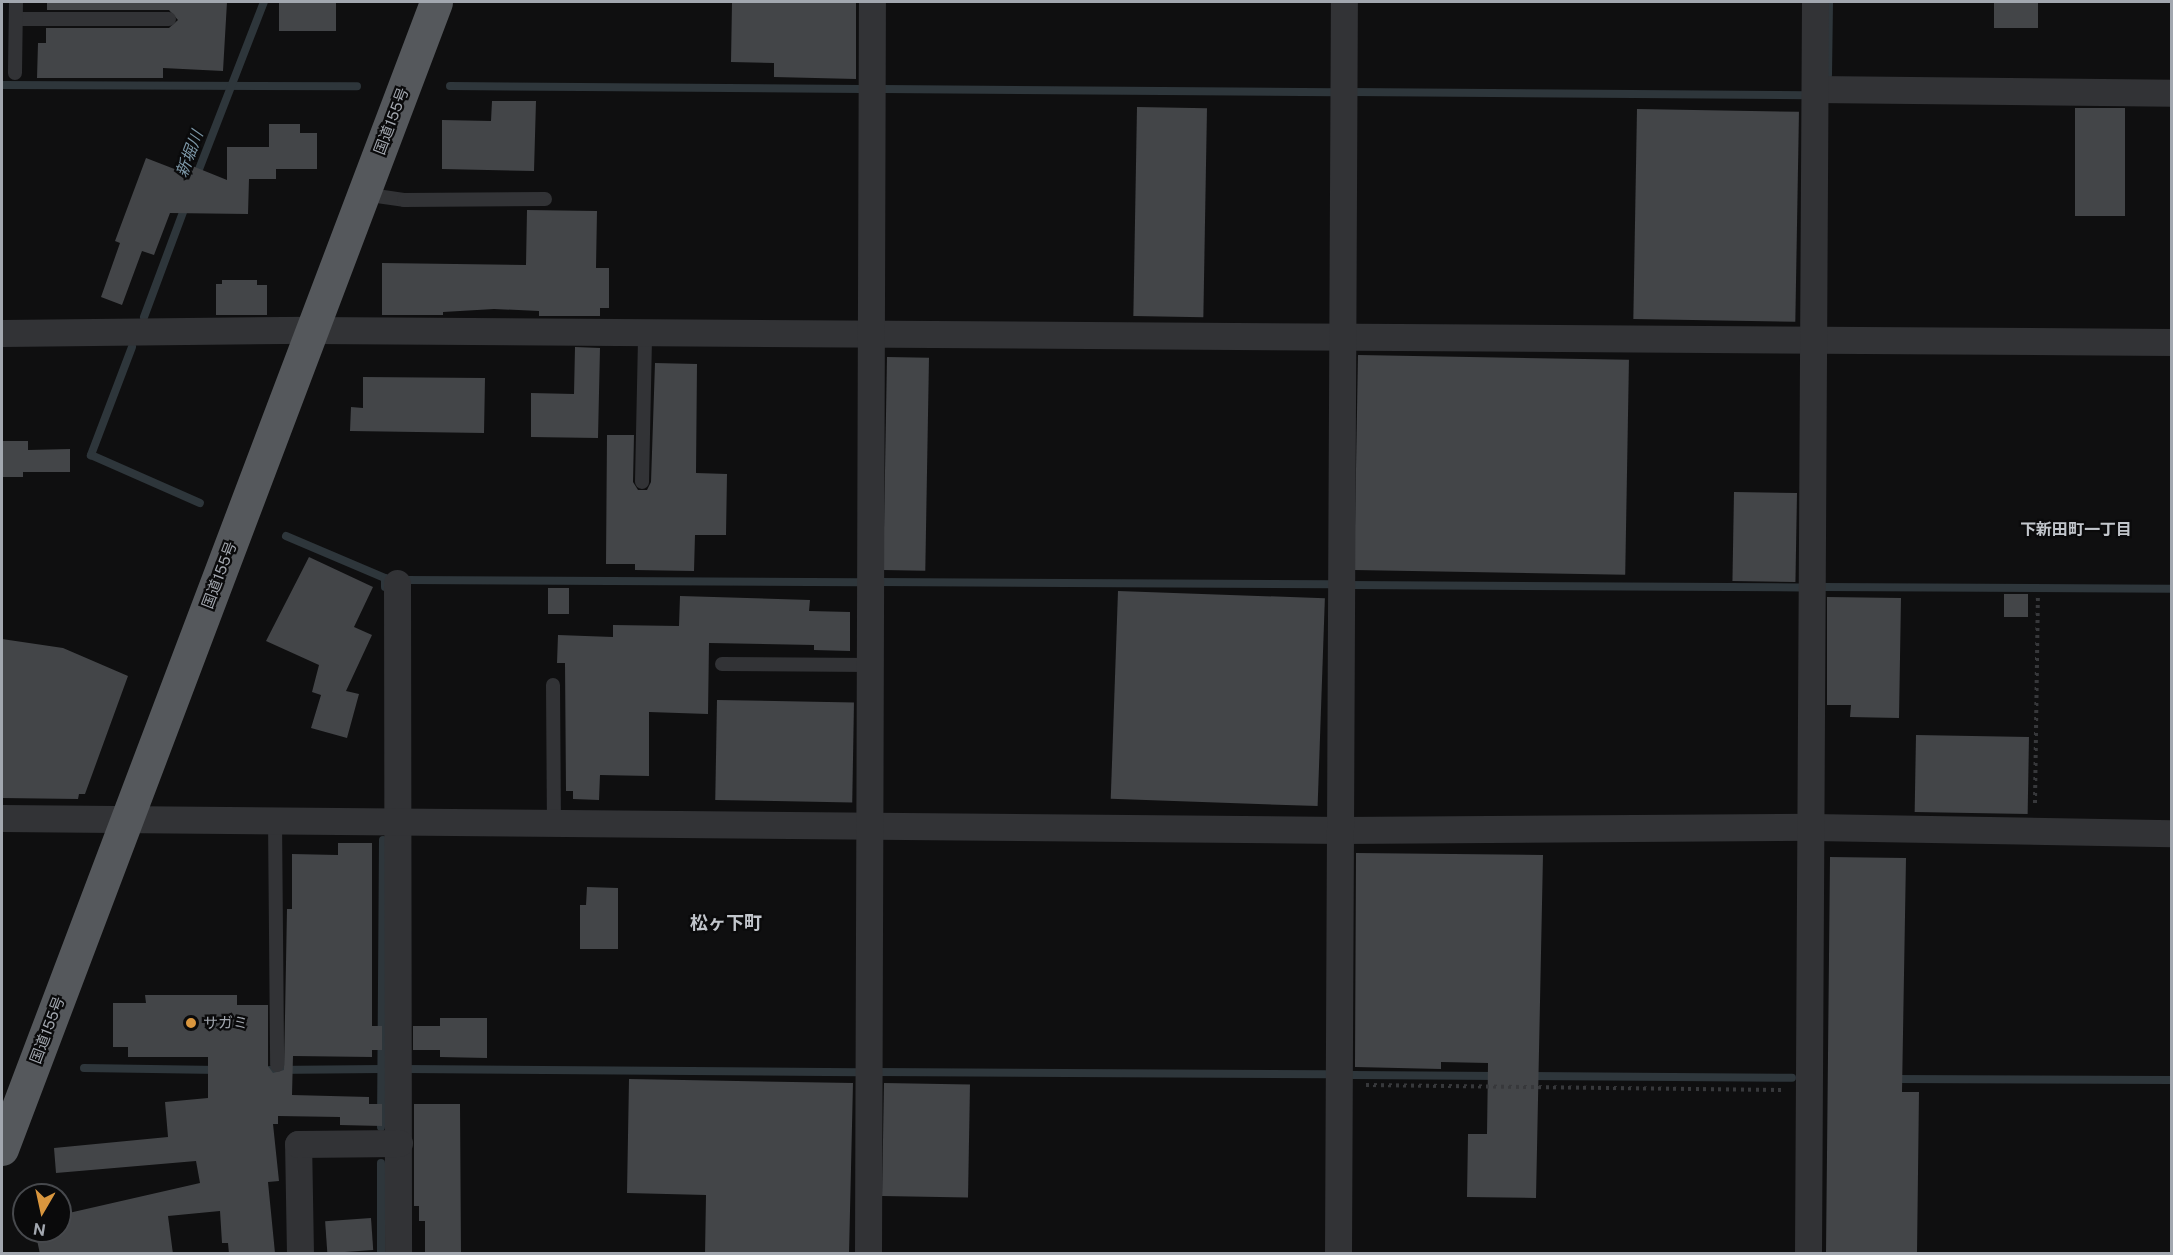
<!DOCTYPE html>
<html>
<head>
<meta charset="utf-8">
<style>
  body { margin:0 }
  #map { position:relative; width:2173px; height:1255px; overflow:hidden; background:#0f0f10; font-family:"Public Sans","Noto Sans JP",sans-serif }
  div>[style] { position:absolute }
  [style*='--x'] { left:calc(var(--x)*1px); top:calc(var(--y)*1px); width:calc(var(--w)*1px); rotate:calc(var(--a)*1deg) }
  .stream>* { height:8px; margin:-4px; padding:0 4px; transform-origin:4px; border-radius:4px; background:#2e363b }
  .building>* { inset:0; background:#434548; transform-origin:0 0 }
  .path>* { height:4px; margin-top:-2px; transform-origin:0; background:repeating-linear-gradient(90deg,#37383b 0 3px,transparent 0 7.5px) }
  .service>* { height:14px; margin:-7px; padding:0 7px; transform-origin:7px; border-radius:7px; background:#323336 }
  .minor>* { height:27px; margin:-13.5px; padding:0 13.5px; transform-origin:13.5px; border-radius:13.5px; background:#323336 }
  .trunk>* { height:33px; margin:-16.5px; padding:0 16.5px; transform-origin:16.5px; border-radius:16.5px; background:#55585c }
  .dots>* { width:16px; height:16px; translate:-50% -50%; box-sizing:border-box; border:3px solid #0a0a0b; border-radius:50% }
  span { translate:-50% -50%; white-space:nowrap; text-align:center; line-height:1.15; -webkit-text-stroke:4.5px #0a0a0b; paint-order:stroke }
  .street-label { font-size:15px; color:#a2a7af }
  .poi-label { font-size:15px; color:#a2a7af }
  .left { translate:0 -50%; text-align:left }
  .water-label { font-size:16px; color:#7c97a7; font-style:italic }
  .neighbourhood-label { font-size:16px; color:#c2c6cc; font-weight:700 }
  .quarter-label { font-size:18px; color:#c2c6cc; font-weight:700 }
  .frame { position:absolute; inset:0; border:3px solid #a2a7af; pointer-events:none }
  .north { position:absolute; left:12px; top:1183px; width:60px; height:60px; box-sizing:border-box; background:#0a0a0b; border:2px solid #47494d; border-radius:50%; rotate:189deg; font-size:16px; font-weight:700; line-height:24px; text-align:center; color:#a2a7af }
  .north::after { content:''; display:block; margin:auto; width:21px; height:27px; background:#d9963e; clip-path:polygon(50% 0,100% 100%,50% 72%,0 100%) }
</style>
</head>
<body>
<div id="map">
  <div class="stream">
    <i style="--x:1828;--y:75;--w:73;--a:-89.2"></i>
    <i style="--x:2;--y:85;--w:355;--a:0.2"></i>
    <i style="--x:450;--y:86;--w:412;--a:0.4"></i>
    <i style="--x:882;--y:89;--w:453;--a:0.4"></i>
    <i style="--x:1351;--y:92;--w:455;--a:0.4"></i>
    <i style="--x:196;--y:177;--w:188;--a:-68.8"></i>
    <i style="--x:144;--y:317;--w:121;--a:-69.6"></i>
    <i style="--x:132;--y:347;--w:116;--a:110.8"></i>
    <i style="--x:91;--y:455;--w:119;--a:23.8"></i>
    <i style="--x:286;--y:536;--w:108;--a:23"></i>
    <i style="--x:385;--y:578;--w:9;--a:90"></i>
    <i style="--x:406;--y:580;--w:452;--a:0.3"></i>
    <i style="--x:878;--y:582;--w:453;--a:0.3"></i>
    <i style="--x:1347;--y:585;--w:454;--a:0.3"></i>
    <i style="--x:1823;--y:587;--w:349;--a:0.3"></i>
    <i style="--x:84;--y:1068;--w:135;--a:0.8"></i>
    <i style="--x:405;--y:1069;--w:454;--a:0.4"></i>
    <i style="--x:270;--y:1070;--w:112;--a:-0.5"></i>
    <i style="--x:876;--y:1072;--w:451;--a:0.3"></i>
    <i style="--x:1353;--y:1075;--w:145;--a:0.4"></i>
    <i style="--x:1529;--y:1076;--w:263;--a:0.4"></i>
    <i style="--x:1893;--y:1079;--w:279;--a:0.2"></i>
    <i style="--x:381;--y:1127;--w:287;--a:-89.6"></i>
    <i style="--x:381;--y:1163;--w:91;--a:90"></i>
  </div>
  <div class="building">
    <i style="clip-path:polygon(47px 2px,227px 2px,223px 71px,163px 68px,163px 78px,37px 78px,38px 43px,46px 43px,46px 28px,169px 28px,178px 20px,169px 10px,47px 10px)"></i>
    <i style="left:279px;top:2px;width:57px;height:29px"></i>
    <i style="clip-path:polygon(732px 2px,856px 2px,856px 79px,774px 77px,774px 63px,731px 62px)"></i>
    <i style="left:1994px;top:2px;width:44px;height:26px"></i>
    <i style="clip-path:polygon(492px 101px,536px 101px,534px 171px,442px 169px,442px 120px,491px 121px)"></i>
    <i style="left:1137px;top:107px;width:70px;height:209px;rotate:1deg"></i>
    <i style="left:2075px;top:108px;width:50px;height:108px"></i>
    <i style="left:1637px;top:109px;width:162px;height:210px;rotate:1deg"></i>
    <i style="clip-path:polygon(269px 124px,300px 124px,300px 133px,317px 133px,317px 169px,276px 169px,276px 179px,249px 179px,248px 214px,170px 213px,154px 255px,142px 251px,122px 305px,101px 297px,120px 243px,115px 241px,146px 158px,177px 170px,180px 161px,227px 180px,227px 147px,269px 147px)"></i>
    <i style="clip-path:polygon(527px 210px,597px 211px,596px 268px,609px 268px,609px 308px,600px 308px,600px 316px,539px 316px,539px 311px,494px 309px,443px 312px,443px 315px,382px 315px,382px 263px,526px 265px)"></i>
    <i style="clip-path:polygon(222px 280px,257px 280px,257px 285px,267px 285px,267px 315px,216px 315px,216px 284px,222px 284px)"></i>
    <i style="clip-path:polygon(575px 347px,600px 348px,598px 438px,531px 437px,531px 393px,574px 394px)"></i>
    <i style="left:1358px;top:355px;width:271px;height:215px;rotate:1deg"></i>
    <i style="left:887px;top:357px;width:42px;height:213px;rotate:1deg"></i>
    <i style="clip-path:polygon(655px 363px,697px 364px,696px 473px,727px 474px,726px 535px,695px 535px,694px 571px,635px 570px,635px 564px,606px 564px,607px 435px,634px 435px,633px 482px,638px 490px,647px 490px,651px 482px)"></i>
    <i style="clip-path:polygon(363px 377px,485px 378px,484px 433px,350px 431px,351px 407px,363px 408px)"></i>
    <i style="clip-path:polygon(2px 441px,28px 441px,28px 450px,70px 449px,70px 472px,23px 472px,23px 477px,2px 477px)"></i>
    <i style="left:1734px;top:492px;width:63px;height:89px;rotate:1deg"></i>
    <i style="clip-path:polygon(309px 557px,373px 587px,354px 627px,372px 635px,346px 691px,359px 694px,347px 738px,311px 728px,321px 695px,312px 692px,319px 665px,266px 641px)"></i>
    <i style="left:548px;top:588px;width:21px;height:26px"></i>
    <i style="left:1118px;top:591px;width:207px;height:208px;rotate:2deg"></i>
    <i style="left:2004px;top:594px;width:24px;height:23px"></i>
    <i style="clip-path:polygon(680px 596px,810px 600px,809px 611px,850px 612px,850px 651px,814px 650px,814px 645px,709px 643px,708px 714px,649px 712px,649px 776px,600px 775px,599px 800px,573px 799px,573px 791px,566px 791px,565px 663px,557px 663px,558px 635px,613px 637px,613px 625px,679px 626px)"></i>
    <i style="clip-path:polygon(1827px 597px,1901px 598px,1899px 718px,1850px 717px,1851px 705px,1827px 705px)"></i>
    <i style="clip-path:polygon(2px 639px,63px 648px,128px 676px,85px 794px,79px 794px,78px 799px,2px 798px)"></i>
    <i style="left:717px;top:700px;width:137px;height:100px;rotate:1deg"></i>
    <i style="left:1916px;top:735px;width:113px;height:77px;rotate:1deg"></i>
    <i style="clip-path:polygon(338px 843px,372px 843px,372px 1026px,382px 1026px,382px 1050px,372px 1050px,372px 1057px,293px 1056px,292px 1095px,369px 1097px,369px 1104px,382px 1104px,382px 1126px,340px 1125px,340px 1117px,278px 1116px,278px 1124px,273px 1124px,279px 1181px,268px 1182px,275px 1253px,229px 1254px,228px 1243px,222px 1243px,220px 1211px,168px 1216px,173px 1254px,40px 1254px,35px 1231px,60px 1231px,60px 1215px,200px 1183px,196px 1161px,56px 1173px,54px 1148px,168px 1137px,165px 1102px,208px 1098px,208px 1057px,128px 1057px,128px 1047px,113px 1047px,113px 1003px,146px 1003px,145px 995px,237px 995px,237px 1005px,268px 1005px,268px 1066px,273px 1073px,284px 1070px,287px 909px,292px 909px,292px 854px,338px 855px)"></i>
    <i style="clip-path:polygon(1356px 853px,1543px 855px,1536px 1198px,1467px 1197px,1468px 1134px,1487px 1134px,1488px 1063px,1441px 1062px,1441px 1069px,1355px 1067px)"></i>
    <i style="clip-path:polygon(1830px 857px,1906px 858px,1902px 1092px,1919px 1092px,1917px 1254px,1826px 1254px)"></i>
    <i style="clip-path:polygon(587px 887px,618px 888px,618px 949px,580px 949px,580px 905px,586px 905px)"></i>
    <i style="clip-path:polygon(440px 1018px,487px 1018px,487px 1058px,440px 1057px,440px 1050px,413px 1050px,413px 1026px,440px 1026px)"></i>
    <i style="clip-path:polygon(629px 1079px,853px 1083px,849px 1254px,705px 1254px,706px 1195px,627px 1193px)"></i>
    <i style="left:884px;top:1083px;width:86px;height:113px;rotate:1deg"></i>
    <i style="clip-path:polygon(414px 1104px,460px 1104px,461px 1254px,425px 1254px,425px 1221px,419px 1221px,419px 1206px,414px 1206px)"></i>
    <i style="left:371px;top:1218px;width:32px;height:46px;rotate:86deg"></i>
  </div>
  <div class="path">
    <i style="--x:2035;--y:803;--w:209;--a:-89.2"></i>
    <i style="--x:1366;--y:1085;--w:416;--a:0.7"></i>
  </div>
  <div class="service">
    <i style="--x:16;--y:19;--w:153;--a:0"></i>
    <i style="--x:15;--y:73;--w:71;--a:-89.2"></i>
    <i style="--x:363;--y:194;--w:41;--a:8.3"></i>
    <i style="--x:404;--y:200;--w:141;--a:-0.4"></i>
    <i style="--x:642;--y:482;--w:148;--a:-88.8"></i>
    <i style="--x:722;--y:664;--w:148;--a:0.4"></i>
    <i style="--x:553;--y:685;--w:136;--a:89.6"></i>
    <i style="--x:275;--y:819;--w:246;--a:89.5"></i>
  </div>
  <div class="minor">
    <i style="--x:1815;--y:89;--w:357;--a:0.6"></i>
    <i style="--x:2;--y:333;--w:310;--a:-0.6"></i>
    <i style="--x:312;--y:330;--w:1860;--a:0.37"></i>
    <i style="--x:397;--y:583;--w:671;--a:89.91"></i>
    <i style="--x:2;--y:818;--w:1339;--a:0.51"></i>
    <i style="--x:1341;--y:830;--w:472;--a:-0.4"></i>
    <i style="--x:1813;--y:827;--w:359;--a:1"></i>
    <i style="--x:300;--y:1254;--w:110;--a:-91"></i>
    <i style="--x:298;--y:1144;--w:101;--a:-0.6"></i>
    <i style="--x:868;--y:1254;--w:1252;--a:-89.82"></i>
    <i style="--x:1338;--y:1254;--w:1252;--a:-89.73"></i>
    <i style="--x:1808;--y:1254;--w:1252;--a:-89.68"></i>
  </div>
  <div class="trunk">
    <i style="--x:2;--y:1149;--w:1226;--a:-69.27"></i>
  </div>
  <div class="dots">
    <i style="left:191px;top:1023px;background:#d9963e"></i>
  </div>
  <div class="street-label">
    <span style="left:391px;top:121px;rotate:-69deg">国道155号</span>
    <span style="left:219px;top:575px;rotate:-69deg">国道155号</span>
    <span style="left:47px;top:1030px;rotate:-69deg">国道155号</span>
  </div>
  <div class="poi-label">
    <span class="left" style="left:203px;top:1023px">サガミ</span>
  </div>
  <div class="water-label">
    <span style="left:190px;top:154px;rotate:-69deg">新堀川</span>
  </div>
  <div class="neighbourhood-label">
    <span style="left:2076px;top:530px">下新田町一丁目</span>
  </div>
  <div class="quarter-label">
    <span style="left:726px;top:923px">松ヶ下町</span>
  </div>
  <div class="frame"></div>
  <div class="north">N</div>
</div>
</body>
</html>
